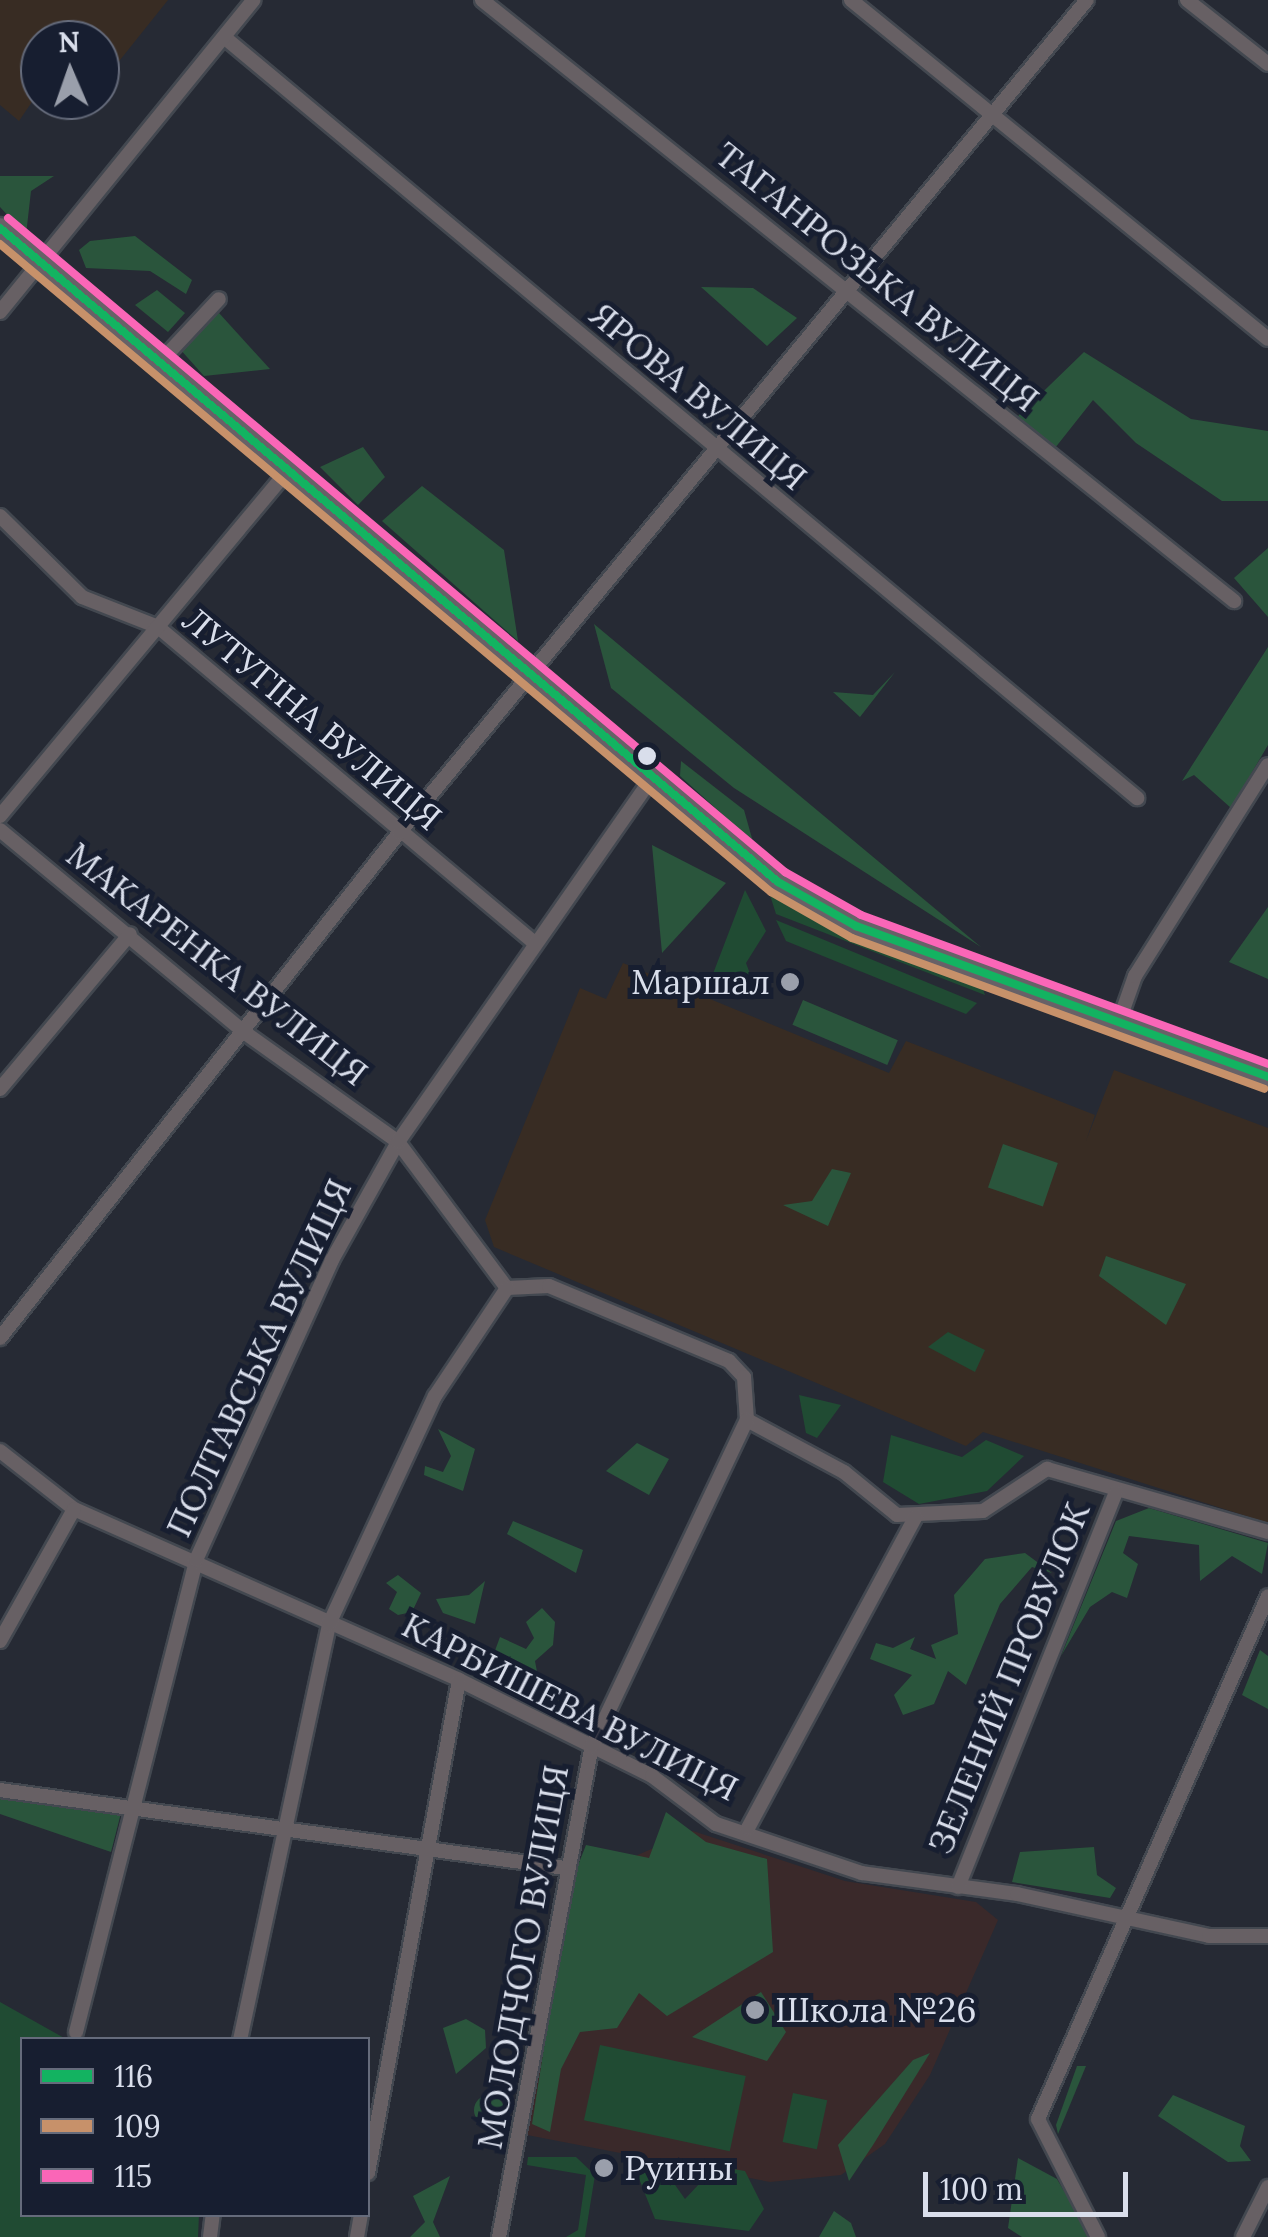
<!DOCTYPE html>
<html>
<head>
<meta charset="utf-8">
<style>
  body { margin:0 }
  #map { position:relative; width:1268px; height:2237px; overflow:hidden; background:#262a34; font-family:Lora,serif }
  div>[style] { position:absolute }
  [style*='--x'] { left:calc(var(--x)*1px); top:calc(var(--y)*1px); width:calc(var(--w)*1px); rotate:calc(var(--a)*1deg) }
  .industrial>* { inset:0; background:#382c23 }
  .education>* { inset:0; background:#3a292a }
  .green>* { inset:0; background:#204b33; transform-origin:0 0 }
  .forest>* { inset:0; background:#2a553c; transform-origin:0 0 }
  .round { border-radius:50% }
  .roads { filter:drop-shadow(2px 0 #434850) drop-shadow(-2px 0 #434850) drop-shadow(0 2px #434850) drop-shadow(0 -2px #434850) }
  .minor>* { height:14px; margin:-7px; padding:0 7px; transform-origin:7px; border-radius:7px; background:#676064 }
  .primary>* { height:20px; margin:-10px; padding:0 10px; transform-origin:10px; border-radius:10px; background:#676167 }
  .bus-1>* { height:8px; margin:-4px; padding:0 4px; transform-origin:4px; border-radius:4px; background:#13b361 }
  .bus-2>* { height:8px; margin:-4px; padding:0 4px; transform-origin:4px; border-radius:4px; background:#c7916a }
  .bus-3>* { height:8px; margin:-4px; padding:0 4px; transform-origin:4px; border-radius:4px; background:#fa66b7 }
  .dots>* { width:28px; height:28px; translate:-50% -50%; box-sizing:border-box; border:5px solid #171e30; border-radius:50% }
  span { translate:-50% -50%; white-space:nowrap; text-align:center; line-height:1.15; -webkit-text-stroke:10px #171e30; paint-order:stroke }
  .street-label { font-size:35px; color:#d9deeb }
  .poi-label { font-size:35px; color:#d9deeb }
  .right { translate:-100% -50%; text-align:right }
  .left { translate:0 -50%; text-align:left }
  .legend { position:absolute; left:20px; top:2037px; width:350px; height:180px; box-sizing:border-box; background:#171e30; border:2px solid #656b7b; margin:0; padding:12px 18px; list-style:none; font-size:30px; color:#d9deeb }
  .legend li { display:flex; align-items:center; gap:20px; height:50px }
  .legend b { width:50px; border:2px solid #656b7b }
  .north { position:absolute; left:20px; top:20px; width:100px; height:100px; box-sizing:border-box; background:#171e30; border:2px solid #656b7b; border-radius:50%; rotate:358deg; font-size:28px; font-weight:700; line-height:40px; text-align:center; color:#d9deeb }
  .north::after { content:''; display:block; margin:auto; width:35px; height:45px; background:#9a9fab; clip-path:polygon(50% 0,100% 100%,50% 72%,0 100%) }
  .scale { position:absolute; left:923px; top:2172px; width:205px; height:45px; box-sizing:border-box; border:5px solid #d9deeb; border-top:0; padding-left:12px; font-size:30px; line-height:35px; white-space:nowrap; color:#d9deeb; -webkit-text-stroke:8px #171e30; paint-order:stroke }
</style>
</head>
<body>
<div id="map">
  <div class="industrial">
    <i style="clip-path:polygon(0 0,168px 0,100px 85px,100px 40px,40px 40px,40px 90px,19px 121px,0 105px)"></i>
    <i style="clip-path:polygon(623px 963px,889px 1073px,906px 1041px,1095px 1115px,1086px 1141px,1114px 1070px,1268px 1128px,1268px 1523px,983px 1432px,966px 1446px,494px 1247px,485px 1220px,580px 988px,606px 999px)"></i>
  </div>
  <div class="education">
    <i style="clip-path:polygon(693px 1831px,845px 1881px,976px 1902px,998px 1920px,930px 2075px,885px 2144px,841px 2175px,770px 2182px,527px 2135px,566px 1886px)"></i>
  </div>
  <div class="green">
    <i style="clip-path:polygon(768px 889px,873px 945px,981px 984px,985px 995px,776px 914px)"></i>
    <i style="clip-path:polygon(745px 890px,766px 931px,746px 963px,759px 998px,711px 979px)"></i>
    <i style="clip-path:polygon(776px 920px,977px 1003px,966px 1014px,941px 1004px,786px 941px)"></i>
    <i style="clip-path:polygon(948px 1332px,985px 1350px,975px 1372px,928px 1347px)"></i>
    <i style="clip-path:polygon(799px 1395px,841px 1405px,817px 1438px,806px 1433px)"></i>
    <i style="clip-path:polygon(891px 1435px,962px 1457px,986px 1440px,1024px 1456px,987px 1491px,919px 1504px,883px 1482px)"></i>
    <i style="clip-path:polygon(0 2002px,66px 2039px,22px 2040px,22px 2214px,199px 2215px,198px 2237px,0 2237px)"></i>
    <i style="left:600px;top:2045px;width:149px;height:77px;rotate:12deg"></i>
    <i style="left:793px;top:2093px;width:35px;height:50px;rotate:12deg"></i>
    <i style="clip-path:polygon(528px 2157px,576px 2157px,595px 2175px,585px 2237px,566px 2237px,578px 2230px,586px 2175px,527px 2165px)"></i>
    <i style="clip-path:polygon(661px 2165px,685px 2199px,716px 2166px,745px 2171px,764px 2209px,749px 2231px,655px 2219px,638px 2176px)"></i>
  </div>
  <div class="forest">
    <i style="clip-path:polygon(0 176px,54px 176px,31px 191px,26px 235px,0 207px)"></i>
    <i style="clip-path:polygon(135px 236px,192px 280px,186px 294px,150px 271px,86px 268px,79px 250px,90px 241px)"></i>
    <i style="clip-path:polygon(701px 287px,753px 288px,797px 318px,767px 346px)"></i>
    <i style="clip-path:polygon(157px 290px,185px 313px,168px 332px,135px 305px)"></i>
    <i style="clip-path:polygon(219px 313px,270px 369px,204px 376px,179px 348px)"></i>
    <i style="clip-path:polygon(1084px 352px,1191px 419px,1268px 431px,1268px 501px,1222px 501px,1136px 443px,1093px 400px,1055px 448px,1017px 417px)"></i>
    <i style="clip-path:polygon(363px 447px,385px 477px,358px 505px,320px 467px)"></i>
    <i style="clip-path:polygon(422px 486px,504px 550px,518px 641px,382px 521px)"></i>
    <i style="clip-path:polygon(1268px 548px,1268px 617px,1234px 578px)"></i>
    <i style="clip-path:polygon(594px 624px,981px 947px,734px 788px,611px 688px)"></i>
    <i style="clip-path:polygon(1268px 647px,1268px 745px,1231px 808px,1194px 775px,1182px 781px)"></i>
    <i style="clip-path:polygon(895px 672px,860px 717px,833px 692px,873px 695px)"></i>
    <i style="clip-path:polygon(681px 761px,744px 810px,753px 842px,680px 776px)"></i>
    <i style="clip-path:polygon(652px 845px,726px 883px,662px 953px)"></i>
    <i style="clip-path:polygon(1268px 907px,1268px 979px,1229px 962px)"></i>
    <i style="left:803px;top:1000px;width:103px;height:27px;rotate:23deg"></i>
    <i style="left:1003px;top:1144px;width:58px;height:46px;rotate:19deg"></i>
    <i style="clip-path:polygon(832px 1169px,851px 1173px,828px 1226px,783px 1205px,812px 1201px)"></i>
    <i style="clip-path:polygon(1106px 1256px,1186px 1284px,1166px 1325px,1099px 1276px)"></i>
    <i style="clip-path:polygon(438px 1429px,475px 1449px,463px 1491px,424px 1475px,425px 1466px,443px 1472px,451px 1456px)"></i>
    <i style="clip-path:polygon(637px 1443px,669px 1459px,649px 1495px,606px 1471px)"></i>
    <i style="clip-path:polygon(1149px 1508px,1268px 1543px,1262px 1574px,1232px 1556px,1200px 1581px,1199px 1545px,1129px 1536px,1123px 1553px,1138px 1564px,1127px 1598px,1112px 1592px,1090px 1607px,1061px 1656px,1116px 1521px)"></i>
    <i style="clip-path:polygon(513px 1521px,583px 1550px,576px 1573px,507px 1534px)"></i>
    <i style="clip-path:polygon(1025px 1553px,1052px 1573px,1032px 1567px,1000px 1604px,966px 1685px,948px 1671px,934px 1704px,903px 1715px,894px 1695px,912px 1675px,870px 1659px,876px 1643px,893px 1648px,915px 1637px,910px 1649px,936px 1659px,931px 1645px,958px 1634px,954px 1595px,985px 1559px)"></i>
    <i style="clip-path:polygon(398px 1575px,421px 1593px,412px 1612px,398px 1615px,389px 1609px,397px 1592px,386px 1583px)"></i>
    <i style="clip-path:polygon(485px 1581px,475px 1624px,443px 1613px,436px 1599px,469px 1595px)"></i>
    <i style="clip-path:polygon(542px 1608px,555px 1622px,553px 1645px,535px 1661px,538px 1677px,526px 1691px,493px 1656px,500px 1637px,526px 1649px,534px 1638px,526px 1622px)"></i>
    <i style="clip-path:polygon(1260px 1650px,1268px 1656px,1268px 1709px,1242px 1695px)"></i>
    <i style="clip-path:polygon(0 1797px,121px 1813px,111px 1852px,0 1814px)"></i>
    <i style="clip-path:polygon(666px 1812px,706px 1842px,767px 1859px,773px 1952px,667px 2016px,639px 1993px,617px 2028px,580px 2032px,561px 2069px,550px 2132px,532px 2124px,569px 1888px,586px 1845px,649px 1858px)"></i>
    <i style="clip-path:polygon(1094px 1847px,1097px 1875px,1116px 1888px,1110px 1898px,1012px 1882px,1020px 1852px)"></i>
    <i style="clip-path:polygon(761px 1992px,786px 2032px,767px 2061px,692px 2037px)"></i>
    <i style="clip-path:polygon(466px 2019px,485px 2030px,486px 2048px,456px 2074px,443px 2028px)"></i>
    <i style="clip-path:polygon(930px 2053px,873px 2145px,849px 2181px,838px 2145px,913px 2060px)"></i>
    <i style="clip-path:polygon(1077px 2066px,1086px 2066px,1058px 2134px,1056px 2125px)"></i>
    <i style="clip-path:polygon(1173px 2095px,1245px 2126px,1240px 2146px,1251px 2161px,1228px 2162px,1158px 2116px)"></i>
    <i class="round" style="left:474px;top:2095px;width:30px;height:30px"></i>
    <i style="clip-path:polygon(1018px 2158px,1057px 2179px,1091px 2237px,1022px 2237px,1008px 2228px)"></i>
    <i style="clip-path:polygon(450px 2176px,433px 2222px,440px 2237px,410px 2237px,425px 2222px,413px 2196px)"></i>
    <i style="clip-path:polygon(834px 2211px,851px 2223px,856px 2237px,819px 2237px)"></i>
  </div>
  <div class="roads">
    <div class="minor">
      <i style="--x:482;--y:0;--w:963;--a:38.63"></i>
      <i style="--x:851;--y:0;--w:537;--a:39.11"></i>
      <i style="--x:1187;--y:0;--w:103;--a:38.3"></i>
      <i style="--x:224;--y:37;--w:1189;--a:39.81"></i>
      <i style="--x:0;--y:312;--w:402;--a:-50.9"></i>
      <i style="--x:160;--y:362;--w:86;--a:-46.9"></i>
      <i style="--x:0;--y:516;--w:115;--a:44.6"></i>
      <i style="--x:82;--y:597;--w:82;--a:21.5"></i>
      <i style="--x:158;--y:627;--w:491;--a:40"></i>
      <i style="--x:0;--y:816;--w:452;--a:-50.2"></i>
      <i style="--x:0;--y:830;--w:317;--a:39.6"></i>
      <i style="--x:244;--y:1032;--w:189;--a:35.5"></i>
      <i style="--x:398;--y:1142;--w:182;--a:53.3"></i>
      <i style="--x:1118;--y:1024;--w:51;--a:-70.5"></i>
      <i style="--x:1135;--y:976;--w:249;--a:-57.8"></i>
      <i style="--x:0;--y:1089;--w:202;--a:-50"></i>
      <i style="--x:507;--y:1288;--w:42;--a:-2.7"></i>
      <i style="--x:549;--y:1286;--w:195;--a:22.6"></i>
      <i style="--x:729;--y:1361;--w:22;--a:47"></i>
      <i style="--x:744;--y:1377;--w:43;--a:86"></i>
      <i style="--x:747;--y:1420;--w:110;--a:28.2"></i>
      <i style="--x:844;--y:1472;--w:68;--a:39.1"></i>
      <i style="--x:897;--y:1515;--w:86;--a:-2.7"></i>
      <i style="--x:983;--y:1511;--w:77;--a:-33.3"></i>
      <i style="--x:1047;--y:1469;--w:230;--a:15.9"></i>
      <i style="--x:0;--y:1338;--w:644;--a:-51.69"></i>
      <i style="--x:399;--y:833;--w:1080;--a:-50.45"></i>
      <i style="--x:0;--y:1451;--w:94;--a:38.1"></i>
      <i style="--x:74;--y:1509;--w:421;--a:23.9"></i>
      <i style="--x:459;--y:1680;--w:216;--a:26.4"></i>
      <i style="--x:652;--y:1776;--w:80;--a:36.9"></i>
      <i style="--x:716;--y:1824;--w:154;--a:18.6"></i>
      <i style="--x:862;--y:1873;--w:156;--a:7.7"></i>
      <i style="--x:1017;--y:1894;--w:197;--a:12.3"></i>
      <i style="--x:1209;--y:1936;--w:59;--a:0"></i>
      <i style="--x:0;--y:1641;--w:151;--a:-60.7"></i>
      <i style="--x:0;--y:1790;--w:570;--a:7.86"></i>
      <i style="--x:748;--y:1828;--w:354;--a:-61.7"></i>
      <i style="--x:958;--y:1887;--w:425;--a:-68.2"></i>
      <i style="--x:76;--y:2032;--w:487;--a:-75.7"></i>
      <i style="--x:196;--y:1560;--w:329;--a:-65.6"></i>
      <i style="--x:332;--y:1260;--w:135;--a:-60.8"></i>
      <i style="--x:398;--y:1142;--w:442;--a:-55.1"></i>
      <i style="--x:240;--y:2040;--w:425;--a:-77.9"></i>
      <i style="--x:329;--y:1624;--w:251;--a:-65.1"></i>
      <i style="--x:435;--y:1396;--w:130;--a:-56.3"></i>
      <i style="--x:368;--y:2173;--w:501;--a:-79.54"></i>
      <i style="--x:210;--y:2237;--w:23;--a:-83"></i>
      <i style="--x:357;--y:2237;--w:23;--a:-80"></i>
      <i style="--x:499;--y:2237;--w:500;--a:-79.3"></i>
      <i style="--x:592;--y:1746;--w:361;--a:-64.6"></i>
      <i style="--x:1098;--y:2237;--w:132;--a:-117"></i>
      <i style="--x:1038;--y:2119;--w:571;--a:-66.26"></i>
      <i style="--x:1243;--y:2237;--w:56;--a:-63.4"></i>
    </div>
    <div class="primary">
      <i style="--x:0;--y:228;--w:1016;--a:40.05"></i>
      <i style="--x:778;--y:882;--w:90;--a:29.4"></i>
      <i style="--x:856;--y:926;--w:439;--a:20.1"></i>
    </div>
  </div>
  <div class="bus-1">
    <i style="--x:0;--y:228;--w:1016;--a:40.05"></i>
    <i style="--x:778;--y:882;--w:90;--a:29.4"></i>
    <i style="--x:856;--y:926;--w:439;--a:20.1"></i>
  </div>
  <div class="bus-2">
    <i style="--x:0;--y:244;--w:1007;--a:40.05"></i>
    <i style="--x:771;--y:892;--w:93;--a:29.6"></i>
    <i style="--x:852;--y:938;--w:439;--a:20.1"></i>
  </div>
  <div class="bus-3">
    <i style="--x:8;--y:218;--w:1016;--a:40.09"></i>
    <i style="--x:785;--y:872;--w:87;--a:29.5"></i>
    <i style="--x:861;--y:915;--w:433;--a:20.1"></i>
  </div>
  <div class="dots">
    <i style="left:647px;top:756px;background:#d9deeb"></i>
    <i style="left:790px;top:982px;background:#9a9fab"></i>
    <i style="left:755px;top:2010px;background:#9a9fab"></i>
    <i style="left:604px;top:2168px;background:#9a9fab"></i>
  </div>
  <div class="street-label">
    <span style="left:877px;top:277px;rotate:39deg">ТАГАНРОЗЬКА ВУЛИЦЯ</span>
    <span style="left:698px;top:396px;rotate:40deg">ЯРОВА ВУЛИЦЯ</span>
    <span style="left:312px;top:719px;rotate:40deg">ЛУТУГІНА ВУЛИЦЯ</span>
    <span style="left:217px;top:964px;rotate:38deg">МАКАРЕНКА ВУЛИЦЯ</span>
    <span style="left:259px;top:1358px;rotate:-65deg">ПОЛТАВСЬКА ВУЛИЦЯ</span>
    <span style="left:1009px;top:1678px;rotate:-68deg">ЗЕЛЕНИЙ ПРОВУЛОК</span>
    <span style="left:570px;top:1707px;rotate:27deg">КАРБИШЕВА ВУЛИЦЯ</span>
    <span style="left:523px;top:1957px;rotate:-80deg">МОЛОДЧОГО ВУЛИЦЯ</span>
  </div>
  <div class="poi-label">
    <span class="right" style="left:770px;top:982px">Маршал</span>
    <span class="left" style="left:775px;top:2010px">Школа №26</span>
    <span class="left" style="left:624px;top:2168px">Руины</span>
  </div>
  <ul class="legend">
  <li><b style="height:12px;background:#13b361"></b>116</li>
  <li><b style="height:12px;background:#c7916a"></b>109</li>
  <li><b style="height:12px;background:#fa66b7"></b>115</li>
  </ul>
  <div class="north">N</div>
  <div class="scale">100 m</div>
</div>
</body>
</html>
